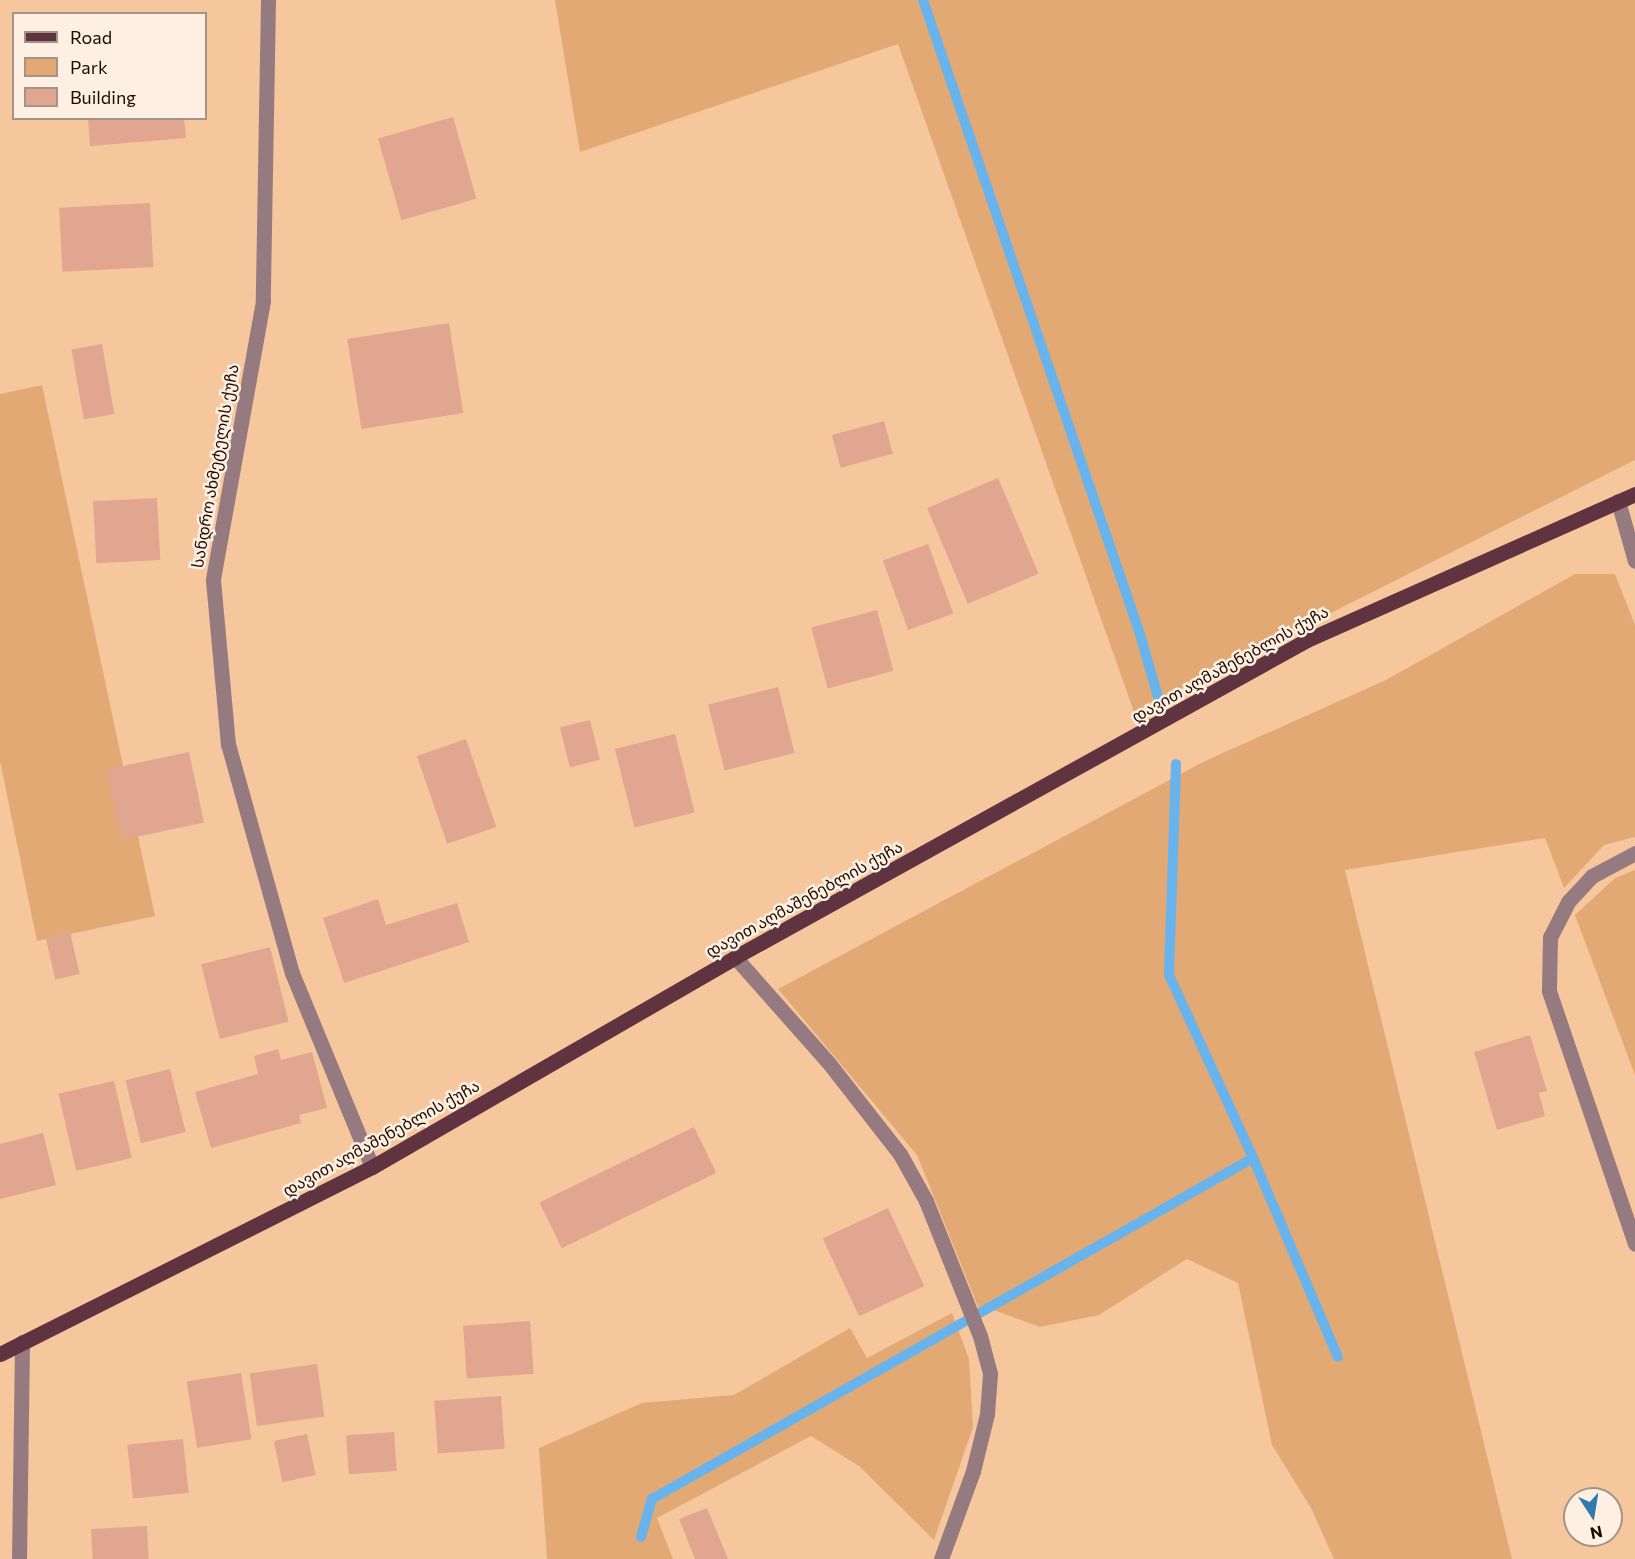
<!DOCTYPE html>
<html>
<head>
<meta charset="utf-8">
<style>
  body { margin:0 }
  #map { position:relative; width:1635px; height:1559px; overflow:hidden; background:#f6c79d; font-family:Commissioner,"Noto Sans Georgian",sans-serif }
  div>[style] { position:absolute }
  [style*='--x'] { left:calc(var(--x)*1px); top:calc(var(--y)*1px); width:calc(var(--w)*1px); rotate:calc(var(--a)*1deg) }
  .green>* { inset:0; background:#e2a975 }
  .stream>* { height:10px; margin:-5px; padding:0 5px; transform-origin:5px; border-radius:5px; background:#69b3ec }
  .building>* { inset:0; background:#e0a68f; transform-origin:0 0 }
  .service>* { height:15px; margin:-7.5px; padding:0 7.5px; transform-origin:7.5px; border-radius:7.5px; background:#957a80 }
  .minor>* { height:15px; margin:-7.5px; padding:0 7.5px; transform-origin:7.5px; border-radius:7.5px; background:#957a80 }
  .primary>* { height:15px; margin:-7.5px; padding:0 7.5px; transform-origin:7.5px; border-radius:7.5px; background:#5f333f }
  span { translate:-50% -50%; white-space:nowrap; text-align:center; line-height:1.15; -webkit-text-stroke:5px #feefe3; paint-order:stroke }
  .street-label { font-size:16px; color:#1c0c00 }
  .legend { position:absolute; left:12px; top:12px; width:195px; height:108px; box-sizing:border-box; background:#feefe3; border:2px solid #a49488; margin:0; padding:8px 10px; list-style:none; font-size:18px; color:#1c0c00 }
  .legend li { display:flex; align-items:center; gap:12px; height:30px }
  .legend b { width:30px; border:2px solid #a49488 }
  .north { position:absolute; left:1563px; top:1487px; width:60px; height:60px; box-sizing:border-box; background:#feefe3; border:2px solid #a49488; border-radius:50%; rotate:168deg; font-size:16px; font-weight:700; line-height:24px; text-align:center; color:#1c0c00 }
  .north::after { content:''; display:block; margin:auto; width:21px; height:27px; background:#307aae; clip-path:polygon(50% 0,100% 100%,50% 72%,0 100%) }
</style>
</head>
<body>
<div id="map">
  <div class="green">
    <i style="clip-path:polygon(555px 0,1635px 0,1635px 460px,1134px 712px,898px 44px,580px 152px)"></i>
    <i style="clip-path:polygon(42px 385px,155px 916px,37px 941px,0 761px,0 394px)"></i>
    <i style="clip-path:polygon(1575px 574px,1615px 574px,1635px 625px,1635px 837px,1604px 845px,1564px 888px,1545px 838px,1345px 870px,1512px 1559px,1334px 1559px,1311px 1508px,1272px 1445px,1238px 1283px,1187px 1259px,1099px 1315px,1040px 1327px,991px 1309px,979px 1309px,917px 1155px,778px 989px,1205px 761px,1386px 680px)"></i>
    <i style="clip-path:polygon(1635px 870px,1635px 1075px,1575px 915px,1615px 878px)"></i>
    <i style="clip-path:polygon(952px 1313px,969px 1359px,973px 1427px,934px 1540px,859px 1466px,811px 1436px,657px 1518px,673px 1559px,547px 1559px,539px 1448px,642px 1403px,734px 1395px,850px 1328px,867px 1358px)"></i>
  </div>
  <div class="stream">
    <i style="--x:923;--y:0;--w:667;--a:71.1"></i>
    <i style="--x:1139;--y:631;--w:69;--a:73.9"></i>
    <i style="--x:1176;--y:764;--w:211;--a:91.9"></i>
    <i style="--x:1169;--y:975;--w:201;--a:65.3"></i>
    <i style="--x:1253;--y:1158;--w:216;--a:66.9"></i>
    <i style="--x:641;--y:1537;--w:40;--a:-74"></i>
    <i style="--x:652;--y:1499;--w:691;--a:-29.57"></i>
  </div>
  <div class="building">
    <i style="left:453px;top:117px;width:85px;height:78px;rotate:74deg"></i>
    <i style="clip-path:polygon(88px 118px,184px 118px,186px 138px,90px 146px)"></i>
    <i style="left:150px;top:203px;width:64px;height:91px;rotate:87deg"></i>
    <i style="left:449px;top:323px;width:91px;height:103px;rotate:81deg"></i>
    <i style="left:102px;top:344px;width:71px;height:31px;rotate:80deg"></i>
    <i style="left:884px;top:421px;width:34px;height:54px;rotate:75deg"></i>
    <i style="left:998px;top:478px;width:104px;height:77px;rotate:67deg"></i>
    <i style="left:157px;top:498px;width:62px;height:64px;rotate:87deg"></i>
    <i style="left:928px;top:544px;width:74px;height:48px;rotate:70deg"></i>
    <i style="left:877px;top:610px;width:63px;height:68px;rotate:75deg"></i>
    <i style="left:778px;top:687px;width:68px;height:72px;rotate:76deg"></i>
    <i style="left:590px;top:720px;width:41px;height:31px;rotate:76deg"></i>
    <i style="left:675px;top:734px;width:81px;height:62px;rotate:76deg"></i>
    <i style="left:466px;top:739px;width:93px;height:52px;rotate:71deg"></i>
    <i style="left:189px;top:752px;width:72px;height:84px;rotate:78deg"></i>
    <i style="clip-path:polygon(378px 899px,386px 925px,457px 903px,469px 942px,344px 983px,323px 918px)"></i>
    <i style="left:70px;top:932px;width:43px;height:25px;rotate:77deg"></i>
    <i style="left:270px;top:947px;width:77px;height:71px;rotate:76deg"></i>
    <i style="clip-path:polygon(1530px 1035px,1547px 1091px,1539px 1093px,1545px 1116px,1497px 1130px,1474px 1052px)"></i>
    <i style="clip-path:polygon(278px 1049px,281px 1060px,312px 1052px,327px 1108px,299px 1115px,301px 1123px,211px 1148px,195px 1092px,258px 1074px,254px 1056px)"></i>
    <i style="left:170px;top:1069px;width:65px;height:46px;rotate:76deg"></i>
    <i style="left:114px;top:1081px;width:79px;height:57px;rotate:77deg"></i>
    <i style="left:694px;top:1127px;width:51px;height:172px;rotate:64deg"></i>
    <i style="clip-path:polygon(43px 1133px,56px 1185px,0 1199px,0 1144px)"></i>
    <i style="left:888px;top:1208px;width:86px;height:72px;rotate:65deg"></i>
    <i style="left:530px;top:1321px;width:53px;height:67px;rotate:86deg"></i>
    <i style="left:317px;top:1364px;width:53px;height:68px;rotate:82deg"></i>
    <i style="left:241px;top:1373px;width:67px;height:55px;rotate:81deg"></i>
    <i style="left:501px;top:1396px;width:53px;height:67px;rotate:86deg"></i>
    <i style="left:394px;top:1432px;width:39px;height:48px;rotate:86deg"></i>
    <i style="left:307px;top:1434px;width:42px;height:34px;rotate:78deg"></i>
    <i style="left:183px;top:1439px;width:54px;height:56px;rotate:84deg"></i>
    <i style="clip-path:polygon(707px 1508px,728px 1559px,695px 1559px,679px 1519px)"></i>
    <i style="left:147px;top:1526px;width:33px;height:56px;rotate:87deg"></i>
  </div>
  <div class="service">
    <i style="--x:1635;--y:853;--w:49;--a:151.9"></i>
    <i style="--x:1592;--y:876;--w:35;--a:133"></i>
    <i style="--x:1568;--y:902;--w:39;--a:117"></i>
    <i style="--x:1550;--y:937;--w:54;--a:91.1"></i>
    <i style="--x:1549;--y:991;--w:267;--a:71.2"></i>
  </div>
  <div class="minor">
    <i style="--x:268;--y:0;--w:301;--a:91"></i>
    <i style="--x:263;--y:301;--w:283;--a:100.2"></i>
    <i style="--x:213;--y:580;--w:165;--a:84.8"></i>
    <i style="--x:228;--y:744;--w:238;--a:74.4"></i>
    <i style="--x:292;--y:973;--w:210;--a:67.6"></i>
    <i style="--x:1618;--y:501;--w:62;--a:74.2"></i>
    <i style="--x:735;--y:957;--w:140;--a:48.5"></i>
    <i style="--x:828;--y:1062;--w:117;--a:52"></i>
    <i style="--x:900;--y:1154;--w:54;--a:61"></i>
    <i style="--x:926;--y:1201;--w:145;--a:68.2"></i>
    <i style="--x:980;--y:1336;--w:39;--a:75"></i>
    <i style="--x:990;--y:1374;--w:40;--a:94.3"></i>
    <i style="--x:987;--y:1414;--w:59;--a:103.8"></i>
    <i style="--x:973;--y:1471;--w:94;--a:110"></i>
    <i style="--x:19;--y:1559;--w:217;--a:-89.2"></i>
  </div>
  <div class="primary">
    <i style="--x:0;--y:1354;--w:416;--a:-26.7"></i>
    <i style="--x:372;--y:1167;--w:419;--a:-30"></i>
    <i style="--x:735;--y:957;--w:654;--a:-29"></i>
    <i style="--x:1307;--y:640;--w:359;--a:-24"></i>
  </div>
  <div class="street-label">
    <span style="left:215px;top:466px;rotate:-80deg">სანდრო ახმეტელის ქუჩა</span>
    <span style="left:1230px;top:664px;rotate:-29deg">დავით აღმაშენებლის ქუჩა</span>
    <span style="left:804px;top:899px;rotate:-29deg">დავით აღმაშენებლის ქუჩა</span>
    <span style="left:381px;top:1138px;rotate:-29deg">დავით აღმაშენებლის ქუჩა</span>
  </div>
  <ul class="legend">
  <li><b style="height:8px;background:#5f333f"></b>Road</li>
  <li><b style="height:16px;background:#e2a975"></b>Park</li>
  <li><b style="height:16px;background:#e0a68f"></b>Building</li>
  </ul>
  <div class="north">N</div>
</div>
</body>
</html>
